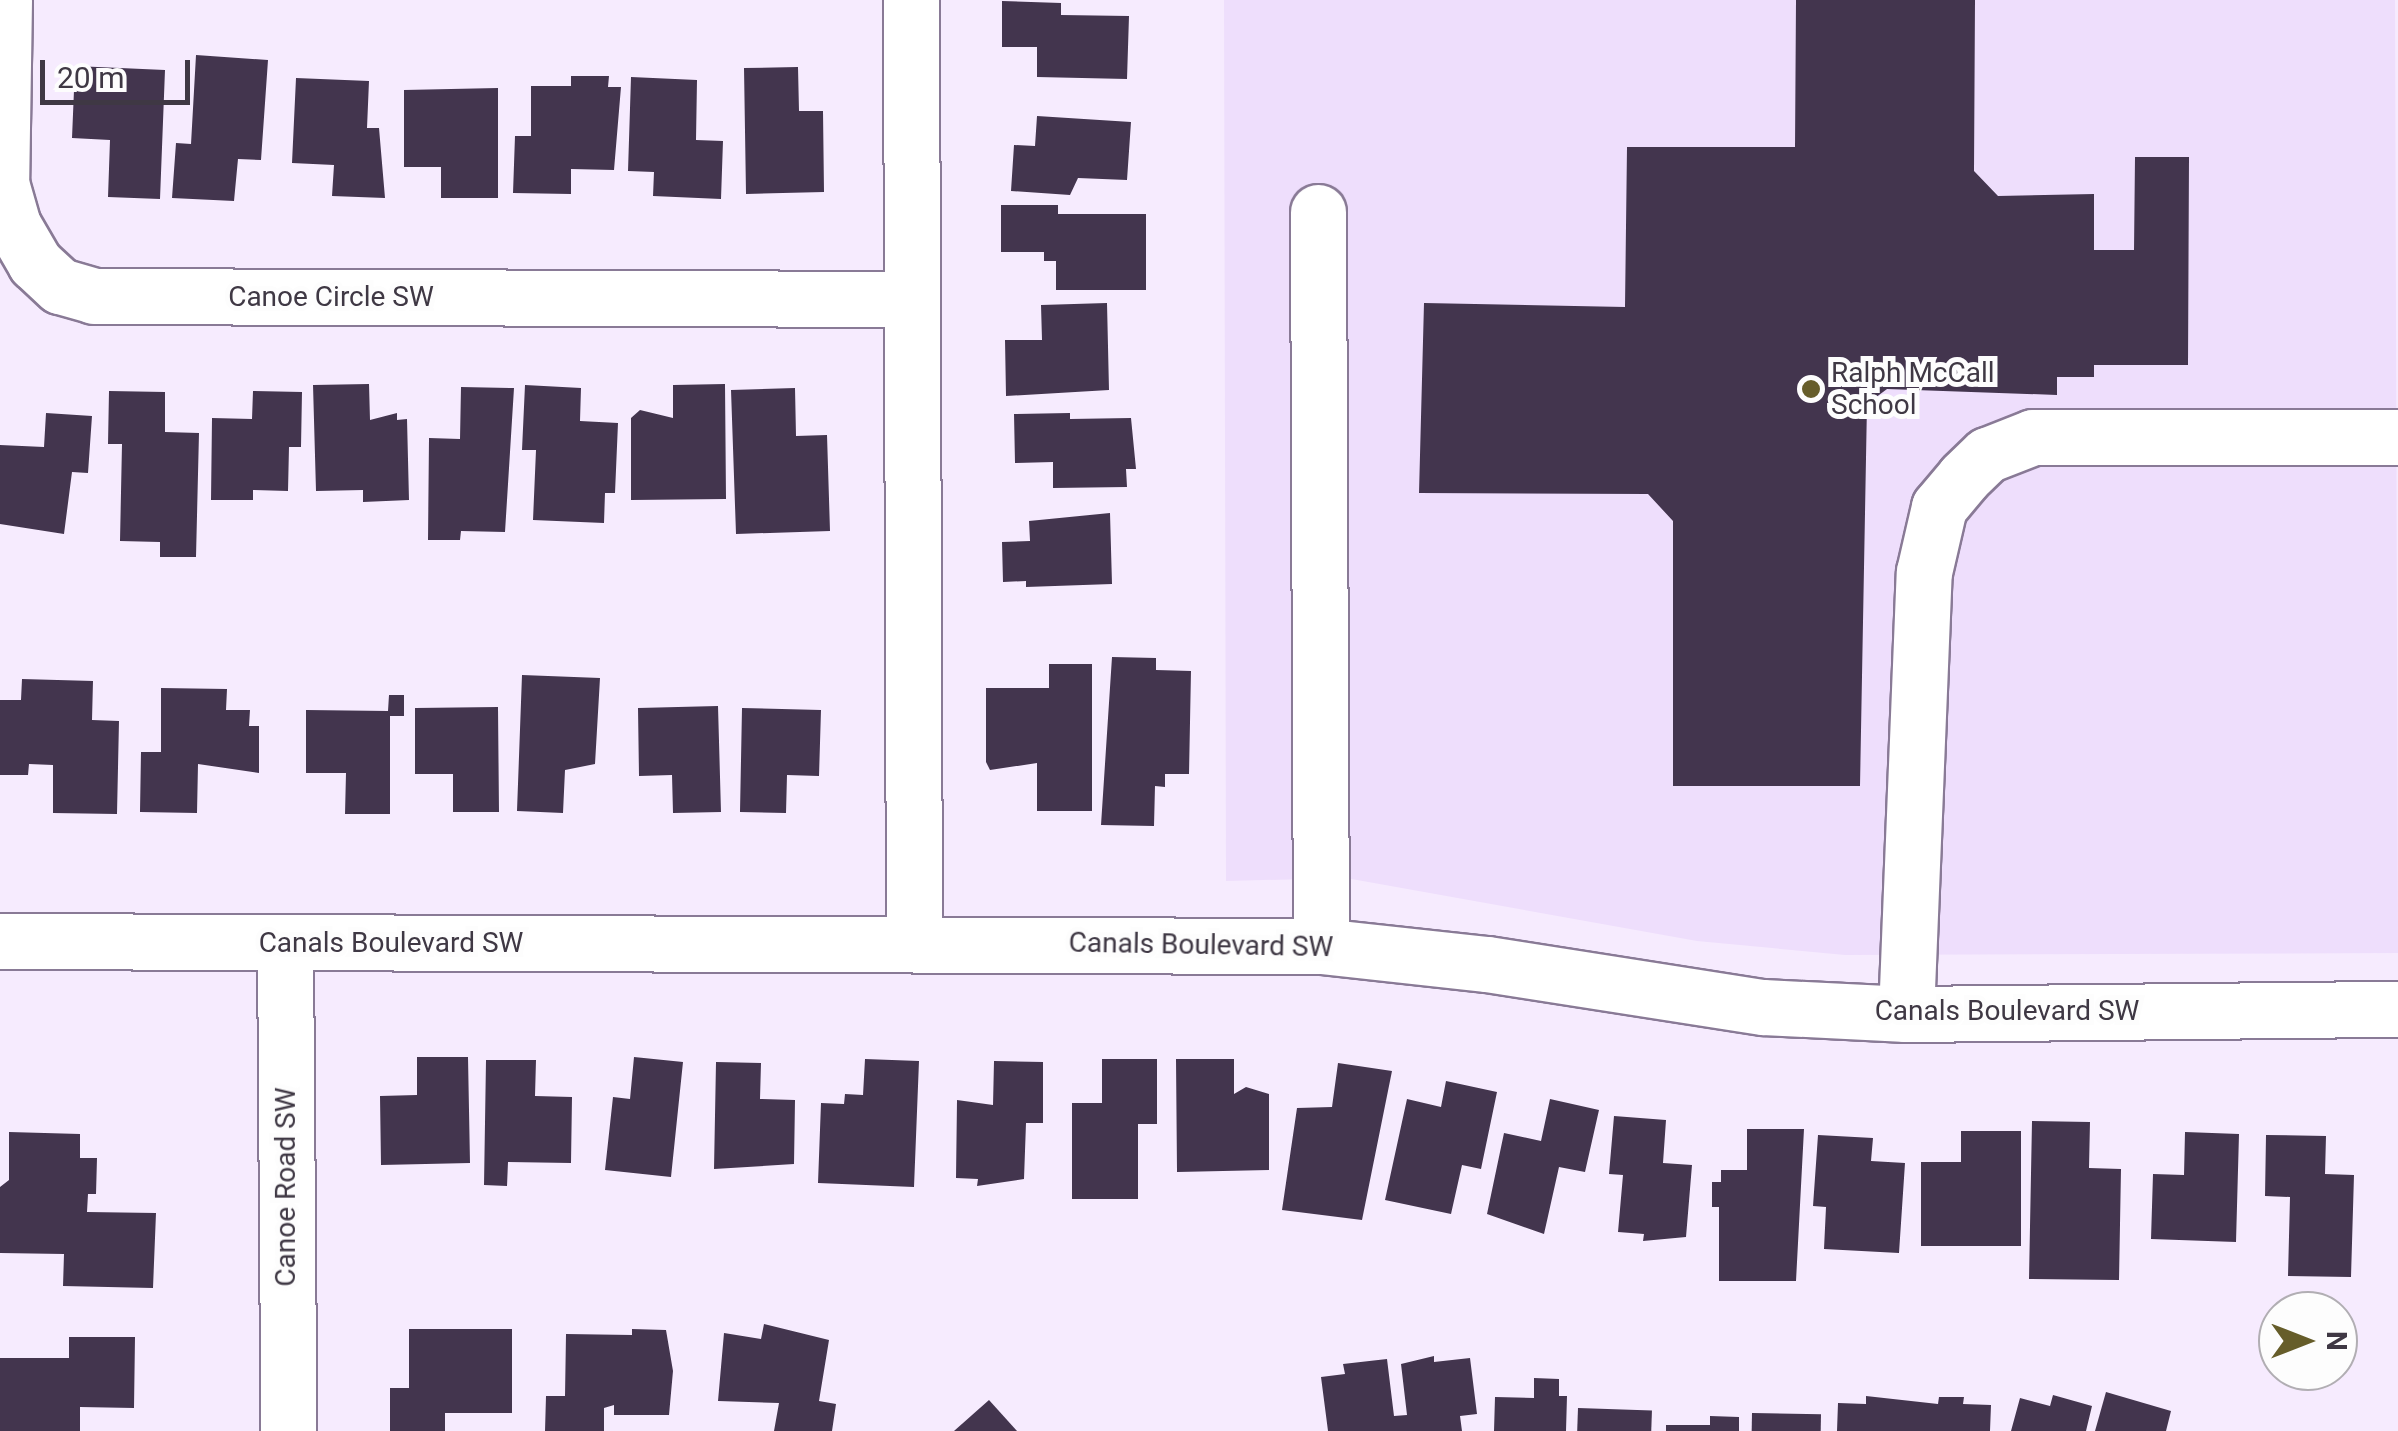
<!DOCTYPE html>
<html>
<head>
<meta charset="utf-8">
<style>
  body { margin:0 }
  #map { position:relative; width:2398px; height:1431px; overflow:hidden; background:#f6ebfe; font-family:Roboto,sans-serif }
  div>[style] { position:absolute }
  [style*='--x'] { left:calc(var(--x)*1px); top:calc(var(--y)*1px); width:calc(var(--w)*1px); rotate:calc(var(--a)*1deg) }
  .built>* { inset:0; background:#eedefc }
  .building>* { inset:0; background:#43354e; transform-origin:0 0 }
  .roads { filter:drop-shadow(2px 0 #897a96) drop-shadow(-2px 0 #897a96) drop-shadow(0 2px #897a96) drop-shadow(0 -2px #897a96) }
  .minor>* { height:55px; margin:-27.5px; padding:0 27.5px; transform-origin:27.5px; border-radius:27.5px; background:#fff }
  .dots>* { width:28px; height:28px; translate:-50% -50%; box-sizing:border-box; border:5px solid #fdfdfd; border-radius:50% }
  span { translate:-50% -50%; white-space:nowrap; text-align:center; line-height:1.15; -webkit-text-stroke:10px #fdfdfd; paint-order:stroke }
  .street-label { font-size:28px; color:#3f3844 }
  .poi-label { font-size:28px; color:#3f3844 }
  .left { translate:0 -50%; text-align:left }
  .north { position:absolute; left:2258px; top:1291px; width:100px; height:100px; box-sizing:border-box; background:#fdfdfd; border:2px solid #b1aeb3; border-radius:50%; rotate:90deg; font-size:28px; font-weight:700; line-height:40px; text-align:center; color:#3f3844 }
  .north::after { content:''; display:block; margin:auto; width:35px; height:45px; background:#665d2a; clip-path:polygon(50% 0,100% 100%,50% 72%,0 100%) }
  .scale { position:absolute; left:40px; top:60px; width:150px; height:45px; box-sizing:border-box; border:5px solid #3f3844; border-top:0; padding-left:12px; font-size:30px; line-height:35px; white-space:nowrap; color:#3f3844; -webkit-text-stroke:8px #fdfdfd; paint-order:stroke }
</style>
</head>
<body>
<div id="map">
  <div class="built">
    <i style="clip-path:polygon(1224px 0,2395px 0,2398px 953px,1845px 955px,1697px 941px,1346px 878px,1226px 881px)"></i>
  </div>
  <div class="building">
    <i style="clip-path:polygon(1796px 0,1975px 0,1974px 171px,1998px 196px,2094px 194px,2094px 250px,2134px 250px,2135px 157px,2189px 157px,2188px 365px,2094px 365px,2094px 377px,2057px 377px,2057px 395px,1887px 389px,1867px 404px,1860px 786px,1673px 786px,1673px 521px,1648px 494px,1419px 493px,1424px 303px,1625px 307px,1627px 147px,1795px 147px)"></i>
    <i style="clip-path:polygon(1002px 1px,1061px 3px,1061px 15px,1129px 16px,1127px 79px,1037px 77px,1037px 47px,1002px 47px)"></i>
    <i style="clip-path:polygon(196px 55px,268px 60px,261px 160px,238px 159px,234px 201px,172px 198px,176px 143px,191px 144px)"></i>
    <i style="clip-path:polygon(75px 66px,165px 70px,160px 199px,108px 197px,110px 140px,72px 138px)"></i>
    <i style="clip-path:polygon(798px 67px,799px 111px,823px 111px,824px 192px,746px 194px,744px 68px)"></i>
    <i style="clip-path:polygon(571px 76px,609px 76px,608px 87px,621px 87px,614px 170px,571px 169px,571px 194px,513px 193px,515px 136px,531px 136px,531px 86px,571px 86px)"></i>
    <i style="clip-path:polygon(631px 77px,697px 80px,696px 140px,723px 141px,721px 199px,653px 196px,654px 172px,628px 171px)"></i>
    <i style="clip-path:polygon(296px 78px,369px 81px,367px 128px,379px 128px,385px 198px,332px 196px,334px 165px,292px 163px)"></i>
    <i style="clip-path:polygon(498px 88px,498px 198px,441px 198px,441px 167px,404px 167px,404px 90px)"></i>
    <i style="clip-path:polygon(1037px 116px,1131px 122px,1127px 180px,1078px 178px,1070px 195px,1011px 191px,1014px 145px,1035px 146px)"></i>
    <i style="clip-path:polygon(1001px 205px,1058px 205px,1058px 214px,1146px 214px,1146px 290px,1056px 290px,1056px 261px,1044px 261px,1044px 252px,1001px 252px)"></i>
    <i style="clip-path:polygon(1107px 303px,1109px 390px,1006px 396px,1005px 340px,1042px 340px,1041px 305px)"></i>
    <i style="clip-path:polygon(369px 384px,370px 420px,397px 413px,397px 420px,407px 419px,409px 500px,363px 502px,363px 490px,316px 491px,313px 385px)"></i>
    <i style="clip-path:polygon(725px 384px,726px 499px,631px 500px,631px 418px,640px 410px,673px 418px,673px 385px)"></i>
    <i style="clip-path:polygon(525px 385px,581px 388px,580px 421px,618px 423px,615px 493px,605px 493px,604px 523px,533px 520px,536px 450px,522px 450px)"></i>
    <i style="clip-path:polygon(461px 387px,514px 388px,505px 532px,461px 531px,460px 540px,428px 540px,429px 438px,460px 439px)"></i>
    <i style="clip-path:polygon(795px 388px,796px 436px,827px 435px,830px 531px,736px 534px,731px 390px)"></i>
    <i style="clip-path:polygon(109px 391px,165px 392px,165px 432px,199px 433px,196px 557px,160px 557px,160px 542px,120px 541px,122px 444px,108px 444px)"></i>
    <i style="clip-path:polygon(253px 391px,302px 392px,301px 447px,289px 447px,288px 491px,253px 490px,253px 500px,211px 500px,212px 418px,252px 419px)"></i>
    <i style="clip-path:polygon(46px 413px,92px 416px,88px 473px,72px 472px,64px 534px,0 524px,0 445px,44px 447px)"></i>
    <i style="clip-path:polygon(1070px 413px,1070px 419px,1131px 418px,1136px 469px,1126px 469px,1127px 487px,1053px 488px,1053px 462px,1015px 463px,1014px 414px)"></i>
    <i style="clip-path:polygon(1110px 513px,1112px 584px,1026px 587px,1026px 581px,1003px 582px,1002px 542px,1030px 541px,1029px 521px)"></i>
    <i style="clip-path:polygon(1112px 657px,1156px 658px,1156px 670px,1191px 671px,1189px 774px,1165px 774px,1165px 787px,1155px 786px,1154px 826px,1101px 825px)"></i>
    <i style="clip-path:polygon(1049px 664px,1092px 664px,1092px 811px,1037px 811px,1037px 763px,990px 770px,986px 762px,986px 688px,1049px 688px)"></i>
    <i style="clip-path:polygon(522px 675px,600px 678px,595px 764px,565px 770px,563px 813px,517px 811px)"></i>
    <i style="clip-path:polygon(22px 679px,93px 681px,92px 720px,119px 721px,117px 814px,53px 813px,53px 765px,29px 764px,28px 775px,0 775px,0 700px,21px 700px)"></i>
    <i style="clip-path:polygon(161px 688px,227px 689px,226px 710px,250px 710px,249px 726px,259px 726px,259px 773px,198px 764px,197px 813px,140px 812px,141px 752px,161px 752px)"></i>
    <i style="clip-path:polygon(389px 695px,404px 695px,404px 716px,390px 716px,390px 814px,345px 814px,346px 773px,306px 773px,306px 710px,388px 711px)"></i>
    <i style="clip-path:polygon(718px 706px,721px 812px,673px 813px,672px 775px,639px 776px,638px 708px)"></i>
    <i style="clip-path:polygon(498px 707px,499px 812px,453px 812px,453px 774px,415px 774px,415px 708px)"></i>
    <i style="clip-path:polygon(742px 708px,821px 710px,819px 776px,787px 775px,786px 813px,740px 812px)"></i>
    <i style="clip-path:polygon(417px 1057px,468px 1057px,470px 1163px,381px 1165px,380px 1096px,417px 1095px)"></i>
    <i style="clip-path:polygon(634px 1057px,683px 1062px,671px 1177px,605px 1170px,613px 1097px,630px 1099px)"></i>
    <i style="clip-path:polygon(865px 1059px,919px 1061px,914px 1187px,818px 1183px,821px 1103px,844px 1104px,845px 1094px,863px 1095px)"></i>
    <i style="clip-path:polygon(1102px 1059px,1157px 1059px,1157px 1124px,1138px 1124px,1138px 1199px,1072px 1199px,1072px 1103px,1102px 1103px)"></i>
    <i style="clip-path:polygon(1176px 1059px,1234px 1059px,1234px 1094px,1246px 1087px,1269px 1094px,1269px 1170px,1177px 1172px)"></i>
    <i style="clip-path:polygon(486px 1060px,536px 1060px,535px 1096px,572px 1097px,571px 1163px,508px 1162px,507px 1186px,484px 1185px)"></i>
    <i style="clip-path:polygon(994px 1061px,1043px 1062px,1043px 1123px,1026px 1123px,1024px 1179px,977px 1186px,978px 1179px,956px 1178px,957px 1100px,993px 1105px)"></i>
    <i style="clip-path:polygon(716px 1062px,761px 1063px,760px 1099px,795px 1100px,794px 1164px,714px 1169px)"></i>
    <i style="clip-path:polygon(1338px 1063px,1392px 1071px,1362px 1220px,1282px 1210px,1297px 1108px,1332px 1107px)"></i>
    <i style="clip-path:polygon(1446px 1081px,1497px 1092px,1481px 1169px,1462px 1165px,1451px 1214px,1385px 1200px,1407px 1099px,1441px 1107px)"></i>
    <i style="clip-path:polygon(1550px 1099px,1599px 1110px,1585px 1172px,1559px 1167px,1544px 1234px,1487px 1214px,1504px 1133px,1541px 1141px)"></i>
    <i style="clip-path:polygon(1614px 1116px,1666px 1120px,1663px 1163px,1692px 1165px,1686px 1237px,1643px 1241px,1644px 1234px,1618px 1232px,1623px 1175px,1609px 1174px)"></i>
    <i style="clip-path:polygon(2032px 1121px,2090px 1122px,2089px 1168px,2121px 1169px,2119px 1280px,2029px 1279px)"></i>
    <i style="clip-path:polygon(1747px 1129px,1804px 1129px,1796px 1281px,1719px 1281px,1719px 1207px,1712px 1207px,1712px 1182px,1721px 1182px,1721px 1170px,1747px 1170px)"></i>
    <i style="clip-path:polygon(1961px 1131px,2021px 1131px,2021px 1246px,1921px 1246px,1921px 1162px,1961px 1162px)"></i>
    <i style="clip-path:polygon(9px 1132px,80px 1134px,80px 1158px,97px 1158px,96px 1194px,88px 1194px,87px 1212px,156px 1213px,153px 1288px,63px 1286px,64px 1254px,0 1253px,0 1187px,9px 1180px)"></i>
    <i style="clip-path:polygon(2185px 1132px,2239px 1134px,2236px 1242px,2151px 1239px,2153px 1174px,2184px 1175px)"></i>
    <i style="clip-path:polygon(1818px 1135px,1873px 1138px,1871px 1161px,1905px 1163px,1899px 1253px,1824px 1249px,1826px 1207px,1813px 1206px)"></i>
    <i style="clip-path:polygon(2266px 1135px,2326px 1136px,2325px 1174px,2354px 1175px,2351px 1277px,2288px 1276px,2290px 1197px,2265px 1196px)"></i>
    <i style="clip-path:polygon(764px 1324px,829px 1340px,819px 1401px,836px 1404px,832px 1431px,774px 1431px,779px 1403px,718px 1401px,724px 1333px,761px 1339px)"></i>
    <i style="clip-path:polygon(409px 1329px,512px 1329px,512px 1413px,445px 1413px,445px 1431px,390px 1431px,390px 1388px,409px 1388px)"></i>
    <i style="clip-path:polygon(632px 1329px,666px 1330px,673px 1371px,669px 1415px,614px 1415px,614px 1405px,604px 1408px,604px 1431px,545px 1431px,546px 1396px,565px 1396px,566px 1334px,632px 1335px)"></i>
    <i style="clip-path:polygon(69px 1337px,135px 1337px,134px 1408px,80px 1407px,80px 1431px,0 1431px,0 1358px,69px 1358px)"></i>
    <i style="clip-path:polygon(1434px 1356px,1434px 1362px,1470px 1358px,1477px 1414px,1460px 1416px,1462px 1431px,1328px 1431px,1321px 1377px,1345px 1374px,1343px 1364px,1387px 1359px,1394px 1416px,1407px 1415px,1401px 1364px)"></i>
    <i style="clip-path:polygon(1534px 1378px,1559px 1379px,1559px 1396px,1567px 1396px,1566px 1431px,1494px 1431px,1495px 1397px,1534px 1398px)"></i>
    <i style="clip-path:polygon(2106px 1392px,2171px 1411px,2166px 1431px,2095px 1431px)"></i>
    <i style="clip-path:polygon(2053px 1395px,2092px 1406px,2086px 1431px,2011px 1431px,2020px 1398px,2050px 1406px)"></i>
    <i style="clip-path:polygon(1866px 1396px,1938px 1404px,1939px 1397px,1964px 1397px,1963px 1404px,1991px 1405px,1990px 1431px,1837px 1431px,1838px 1403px,1866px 1404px)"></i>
    <i style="clip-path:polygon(989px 1400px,1017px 1431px,954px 1431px)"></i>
    <i style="left:1578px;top:1408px;width:74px;height:23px;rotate:2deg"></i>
    <i style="left:1752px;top:1413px;width:69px;height:18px;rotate:1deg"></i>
    <i style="clip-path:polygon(1710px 1416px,1739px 1417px,1739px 1431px,1666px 1431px,1666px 1425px,1710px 1425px)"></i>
  </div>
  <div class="roads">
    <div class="minor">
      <i style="--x:4;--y:0;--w:183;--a:90.9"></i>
      <i style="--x:1;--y:183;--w:44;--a:74.1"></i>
      <i style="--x:13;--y:225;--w:44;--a:59.9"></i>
      <i style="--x:35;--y:263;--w:34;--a:43"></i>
      <i style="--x:60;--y:286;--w:35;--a:16"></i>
      <i style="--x:94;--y:296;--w:814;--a:0.21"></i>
      <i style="--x:911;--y:0;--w:941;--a:89.82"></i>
      <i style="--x:1318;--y:212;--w:734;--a:89.77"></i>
      <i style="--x:0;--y:941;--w:1321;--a:0.22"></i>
      <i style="--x:1321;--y:946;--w:167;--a:6.2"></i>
      <i style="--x:1487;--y:964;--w:279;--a:8.9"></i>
      <i style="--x:1763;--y:1007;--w:143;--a:2.8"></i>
      <i style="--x:1906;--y:1014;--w:492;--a:-0.6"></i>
      <i style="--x:285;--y:943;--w:488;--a:89.6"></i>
      <i style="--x:1906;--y:1014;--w:442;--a:-87.7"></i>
      <i style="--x:1924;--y:572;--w:67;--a:-77"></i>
      <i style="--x:1939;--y:507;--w:39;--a:-50"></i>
      <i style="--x:1964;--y:477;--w:32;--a:-44"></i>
      <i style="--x:1987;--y:455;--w:49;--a:-21.4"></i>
      <i style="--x:2033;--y:437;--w:365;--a:0"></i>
    </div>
  </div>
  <div class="dots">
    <i style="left:1811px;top:389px;background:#665d2a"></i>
  </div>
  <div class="street-label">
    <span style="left:331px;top:297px">Canoe Circle SW</span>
    <span style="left:391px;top:943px">Canals Boulevard SW</span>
    <span style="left:1201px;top:945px;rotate:1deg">Canals Boulevard SW</span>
    <span style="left:2007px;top:1011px">Canals Boulevard SW</span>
    <span style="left:286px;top:1187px;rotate:-90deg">Canoe Road SW</span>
  </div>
  <div class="poi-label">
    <span class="left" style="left:1831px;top:389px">Ralph McCall<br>School</span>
  </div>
  <div class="north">N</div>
  <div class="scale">20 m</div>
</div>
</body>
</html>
